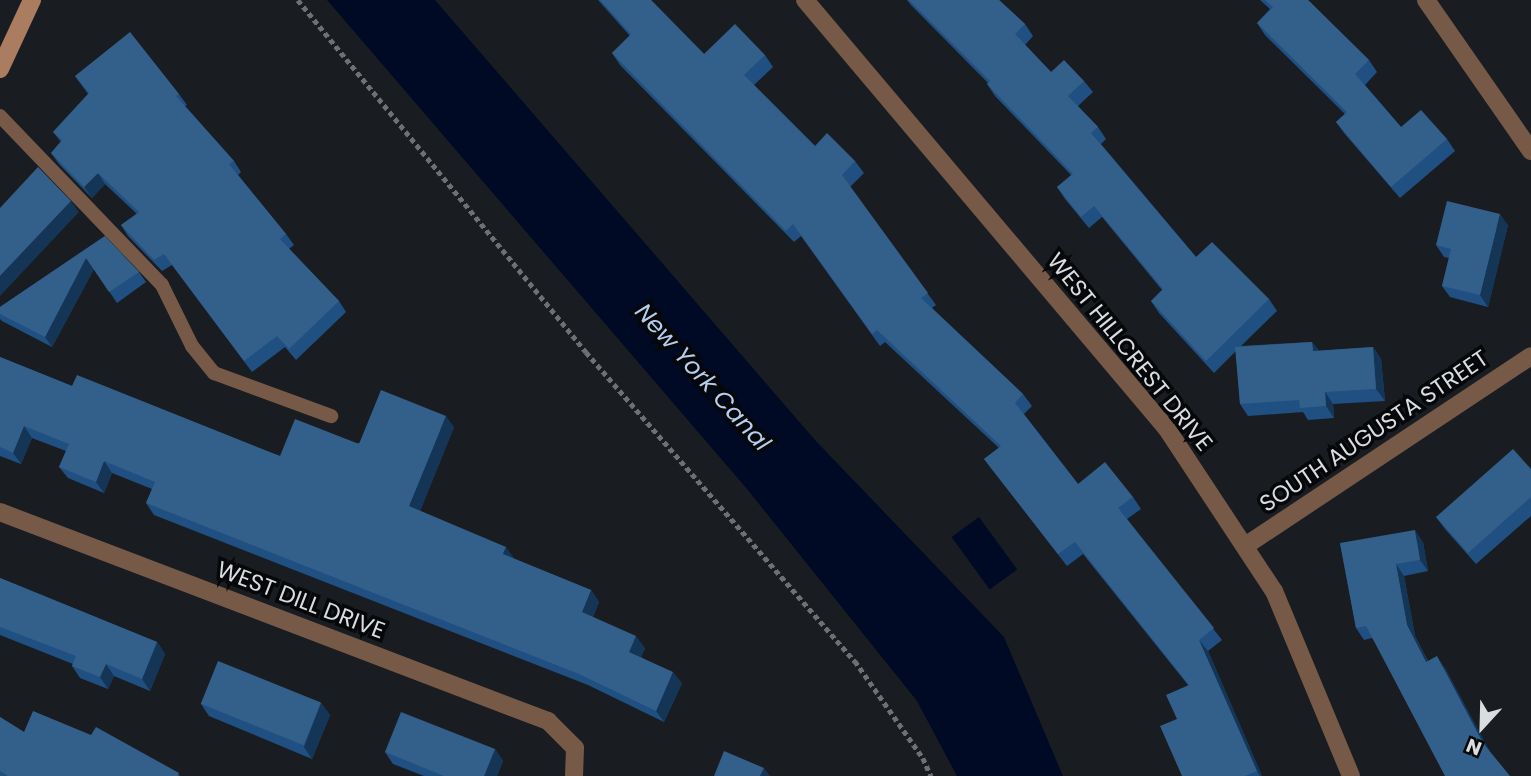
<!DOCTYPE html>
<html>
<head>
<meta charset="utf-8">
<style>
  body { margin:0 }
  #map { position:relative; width:1531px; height:776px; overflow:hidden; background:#191d21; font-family:Poppins,sans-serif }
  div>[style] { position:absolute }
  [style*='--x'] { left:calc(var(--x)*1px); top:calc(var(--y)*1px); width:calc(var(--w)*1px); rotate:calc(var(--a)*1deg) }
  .water>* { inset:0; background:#000a25; transform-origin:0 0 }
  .path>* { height:4.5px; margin-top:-2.25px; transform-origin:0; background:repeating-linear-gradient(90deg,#6d7174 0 5px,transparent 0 8.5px) }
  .lane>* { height:14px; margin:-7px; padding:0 7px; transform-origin:7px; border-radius:7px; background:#775948 }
  .street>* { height:18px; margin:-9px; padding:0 9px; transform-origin:9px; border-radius:9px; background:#775948 }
  .secondary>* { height:18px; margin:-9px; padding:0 9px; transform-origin:9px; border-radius:9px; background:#aa7c60 }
  .wall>* { inset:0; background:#1f5081 }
  .shaded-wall>* { inset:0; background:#143556 }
  .building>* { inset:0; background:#335f8b; transform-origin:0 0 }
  span { translate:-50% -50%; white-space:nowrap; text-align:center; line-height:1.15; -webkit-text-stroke:7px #060709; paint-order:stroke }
  .street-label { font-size:23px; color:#dadde0 }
  .water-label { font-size:24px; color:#b5cdee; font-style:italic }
  .north { position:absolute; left:1447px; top:692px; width:70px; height:70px; -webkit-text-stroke:5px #060709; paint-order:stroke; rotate:202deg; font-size:19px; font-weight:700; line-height:28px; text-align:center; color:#dadde0 }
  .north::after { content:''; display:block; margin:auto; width:24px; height:32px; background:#dadde0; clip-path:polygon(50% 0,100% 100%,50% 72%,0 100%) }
</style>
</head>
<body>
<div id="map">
  <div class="water">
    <i style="clip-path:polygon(327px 0,435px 0,815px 440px,1004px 637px,1063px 776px,957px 776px,917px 701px,747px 489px)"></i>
    <i style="left:979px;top:517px;width:65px;height:34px;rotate:54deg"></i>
  </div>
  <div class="path">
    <i style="--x:298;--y:0;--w:455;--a:50.7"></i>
    <i style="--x:586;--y:352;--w:410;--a:49"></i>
    <i style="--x:855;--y:661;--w:118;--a:55"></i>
    <i style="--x:923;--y:758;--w:20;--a:66"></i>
  </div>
  <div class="lane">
    <i style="--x:0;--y:116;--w:234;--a:46.2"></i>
    <i style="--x:162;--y:285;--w:68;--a:63.8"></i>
    <i style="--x:192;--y:346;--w:35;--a:51"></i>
    <i style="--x:214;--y:373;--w:125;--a:20.2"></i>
  </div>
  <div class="street">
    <i style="--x:805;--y:0;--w:561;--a:49.84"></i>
    <i style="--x:1167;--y:429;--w:194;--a:56.6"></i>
    <i style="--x:1274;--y:591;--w:200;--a:67.4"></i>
    <i style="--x:1426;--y:0;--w:184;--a:55.2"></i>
    <i style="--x:0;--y:512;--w:587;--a:20.88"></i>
    <i style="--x:548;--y:721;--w:38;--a:45"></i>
    <i style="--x:575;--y:748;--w:28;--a:92"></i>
    <i style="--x:1245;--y:546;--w:343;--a:-33.6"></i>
  </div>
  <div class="secondary">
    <i style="--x:0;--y:69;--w:76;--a:-65.1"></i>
  </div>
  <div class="wall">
    <i style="clip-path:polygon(598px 0,651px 0,704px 54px,765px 55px,773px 67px,754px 85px,815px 146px,855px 161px,864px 173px,850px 187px,936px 305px,932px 308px,1023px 394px,1032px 406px,1024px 414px,1078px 484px,1133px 497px,1141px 509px,1127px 519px,1222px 640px,1208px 651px,1262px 776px,1182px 776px,1177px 719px,1188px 685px,1083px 554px,1067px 566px,984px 459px,999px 448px,885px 342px,880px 346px,801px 236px,794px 242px,620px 65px,612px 53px,630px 36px)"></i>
    <i style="clip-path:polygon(907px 0,999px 0,1025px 24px,1033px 36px,1025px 45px,1051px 72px,1084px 81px,1093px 92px,1078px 106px,1098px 127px,1106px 139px,1101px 144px,1196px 257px,1269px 299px,1277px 311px,1241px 346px,1312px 342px,1319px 351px,1373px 347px,1381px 359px,1385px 401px,1333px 404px,1334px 418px,1308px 420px,1303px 412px,1248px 416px,1240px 404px,1236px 351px,1214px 373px,1159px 313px,1151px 301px,1162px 290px,1102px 217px,1089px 228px,1065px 199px,1057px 187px,1071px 175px,995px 96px,987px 84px,988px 83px,911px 5px)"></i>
    <i style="clip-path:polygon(1260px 0,1308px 0,1369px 60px,1377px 72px,1365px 85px,1401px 127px,1447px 139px,1455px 151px,1400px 198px,1344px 133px,1336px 122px,1345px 114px,1265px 35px,1257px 23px,1270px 9px)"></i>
    <i style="clip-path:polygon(75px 76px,179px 94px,187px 105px,185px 106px,234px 161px,241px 172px,238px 175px,286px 234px,294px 245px,289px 249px,339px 301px,346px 312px,296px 360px,285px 347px,252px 372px,172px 265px,162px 271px,128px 236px,121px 225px,137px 214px,105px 184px,92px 198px,59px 164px,51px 153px,61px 142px,53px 132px,88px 94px)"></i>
    <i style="clip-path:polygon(1508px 225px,1488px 307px,1450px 297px,1442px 286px,1449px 258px,1444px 257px,1436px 245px)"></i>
    <i style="clip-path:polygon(105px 236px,139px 272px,146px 282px,117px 303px,94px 269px,52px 347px,2px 321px,0 319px,0 307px)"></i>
    <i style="clip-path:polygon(0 357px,72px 386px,280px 456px,454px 427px,420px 511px,514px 559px,591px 590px,599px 602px,593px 617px,645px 648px,641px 657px,682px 683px,664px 722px,588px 685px,154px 515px,146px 503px,152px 489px,112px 473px,104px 493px,68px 478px,59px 467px,66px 451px,32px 438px,21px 464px,0 456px)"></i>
    <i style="clip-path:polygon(1531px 469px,1531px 516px,1476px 564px,1445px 529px,1436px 517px)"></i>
    <i style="clip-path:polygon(1423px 542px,1428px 571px,1404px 576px,1415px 636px,1428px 661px,1445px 668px,1489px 751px,1372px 638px,1364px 640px,1356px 628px,1340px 543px)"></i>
    <i style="clip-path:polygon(0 578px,157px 642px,165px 654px,150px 691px,114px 676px,108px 689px,80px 678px,72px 666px,73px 664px,0 635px)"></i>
    <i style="clip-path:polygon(321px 703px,330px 715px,312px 759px,209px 716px,201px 704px)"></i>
    <i style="clip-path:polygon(0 717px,24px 732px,181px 776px,0 776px)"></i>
    <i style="clip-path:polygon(495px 749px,503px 761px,497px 776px,424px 776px,393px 764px,385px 752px)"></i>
  </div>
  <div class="shaded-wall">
    <i style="clip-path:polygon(98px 173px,105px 184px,92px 198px,84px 187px)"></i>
    <i style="clip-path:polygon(71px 201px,79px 212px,0 296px,0 276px)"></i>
    <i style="clip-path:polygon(1500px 214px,1508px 225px,1488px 307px,1480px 295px)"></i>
    <i style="clip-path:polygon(86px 258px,94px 269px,52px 347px,45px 337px)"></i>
    <i style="clip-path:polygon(1312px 342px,1320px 353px,1313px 351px)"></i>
    <i style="clip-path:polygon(1373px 347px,1381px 359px,1385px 401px,1376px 389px)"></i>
    <i style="clip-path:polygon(1325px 392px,1333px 404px,1334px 418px,1326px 406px)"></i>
    <i style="clip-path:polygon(446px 416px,454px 427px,417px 518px,409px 506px)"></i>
    <i style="clip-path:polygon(24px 426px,32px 438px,21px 464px,13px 453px)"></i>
    <i style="clip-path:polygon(104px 461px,112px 473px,104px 493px,96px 482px)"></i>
    <i style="clip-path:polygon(1415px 530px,1423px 542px,1428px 571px,1420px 560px)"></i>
    <i style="clip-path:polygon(506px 547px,514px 558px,511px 566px,503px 554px)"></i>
    <i style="clip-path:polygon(1396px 564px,1404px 576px,1415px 636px,1434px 674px,1426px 662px,1407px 625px)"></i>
    <i style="clip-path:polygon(591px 590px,599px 602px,590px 624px,582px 612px)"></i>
    <i style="clip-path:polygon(636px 636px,645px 648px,638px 664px,629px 652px)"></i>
    <i style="clip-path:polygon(1199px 640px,1208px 651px,1262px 776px,1260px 776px,1257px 771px)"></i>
    <i style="clip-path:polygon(157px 642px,165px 654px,150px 691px,142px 679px)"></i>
    <i style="clip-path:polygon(1437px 656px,1445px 668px,1492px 755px,1483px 743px)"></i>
    <i style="clip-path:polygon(106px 664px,114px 676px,108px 689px,100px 677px)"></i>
    <i style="clip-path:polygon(673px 672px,682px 683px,664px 722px,656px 711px)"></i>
    <i style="clip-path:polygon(321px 703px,330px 715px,312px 759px,304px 747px)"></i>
    <i style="clip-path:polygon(495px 749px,503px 761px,497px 776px,484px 776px)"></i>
    <i style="clip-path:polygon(764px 768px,770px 776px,760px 776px)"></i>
  </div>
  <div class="building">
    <i style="clip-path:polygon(600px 0,651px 0,704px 54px,735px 24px,765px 55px,744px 75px,815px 146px,827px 133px,855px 161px,842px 175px,928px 293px,921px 298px,1023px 394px,1015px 403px,1078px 484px,1105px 462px,1133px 497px,1118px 508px,1214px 628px,1199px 640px,1257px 771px,1245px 776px,1182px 776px,1160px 726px,1177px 719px,1166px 695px,1189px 685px,1075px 542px,1058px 554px,984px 459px,1001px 446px,877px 330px,872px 334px,793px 224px,786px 231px,612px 53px,631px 34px)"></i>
    <i style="clip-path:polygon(909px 0,999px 0,1025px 24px,1015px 34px,1051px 72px,1064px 60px,1084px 81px,1068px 96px,1098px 127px,1091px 133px,1196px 257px,1212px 242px,1269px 299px,1206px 361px,1151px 301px,1163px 289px,1094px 206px,1081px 217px,1057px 187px,1073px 174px,987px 84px,990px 81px)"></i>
    <i style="clip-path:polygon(1265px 0,1308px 0,1369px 60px,1355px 74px,1401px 127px,1421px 110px,1447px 139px,1391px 187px,1336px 122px,1347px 112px,1257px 23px,1273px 7px)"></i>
    <i style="clip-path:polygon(130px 32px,179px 94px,176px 96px,234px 161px,229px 164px,286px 234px,280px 239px,339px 301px,289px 349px,277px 336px,244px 361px,164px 254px,154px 260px,121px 225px,139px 212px,98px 173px,84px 187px,51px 153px,62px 140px,53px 132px,89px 93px,75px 76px)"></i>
    <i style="clip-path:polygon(38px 167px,71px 201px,0 276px,0 208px)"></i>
    <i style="clip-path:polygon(1447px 201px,1500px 214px,1480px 295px,1442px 286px,1451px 249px,1436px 245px)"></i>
    <i style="clip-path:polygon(105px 236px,139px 272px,109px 292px,86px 258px,45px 337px,0 314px,0 307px)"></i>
    <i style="clip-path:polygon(1312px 342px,1313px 351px,1373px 347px,1376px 389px,1325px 392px,1326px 406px,1300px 408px,1299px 400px,1240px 404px,1235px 347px)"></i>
    <i style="clip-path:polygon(0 357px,72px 386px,77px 375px,280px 456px,295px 419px,359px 444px,381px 390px,446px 416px,409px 506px,506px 547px,503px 554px,591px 590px,582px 612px,636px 636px,629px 652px,673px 672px,656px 711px,579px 674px,146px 503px,155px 482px,104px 461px,96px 482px,59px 467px,69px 444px,24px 426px,13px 453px,0 447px)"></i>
    <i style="clip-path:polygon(1513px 449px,1531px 469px,1531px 497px,1468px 553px,1436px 517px)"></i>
    <i style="clip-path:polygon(1415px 530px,1420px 560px,1396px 564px,1407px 625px,1426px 662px,1437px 656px,1483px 743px,1510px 776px,1445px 776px,1366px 626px,1356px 628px,1340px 543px)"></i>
    <i style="clip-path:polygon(0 578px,157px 642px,142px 679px,106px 664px,100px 677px,72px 666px,76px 656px,0 627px)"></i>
    <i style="left:218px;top:661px;width:111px;height:46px;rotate:22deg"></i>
    <i style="clip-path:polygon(33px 711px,91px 735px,96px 727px,179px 773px,178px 776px,7px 776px,7px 775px,0 771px,0 717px,24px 732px)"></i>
    <i style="clip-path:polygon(401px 712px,495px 749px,484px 776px,444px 776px,385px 752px)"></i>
    <i style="clip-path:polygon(724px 751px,764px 768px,760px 776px,714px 776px)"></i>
  </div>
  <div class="street-label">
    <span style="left:1130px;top:352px;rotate:51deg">WEST HILLCREST DRIVE</span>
    <span style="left:1374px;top:431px;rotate:-34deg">SOUTH AUGUSTA STREET</span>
    <span style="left:301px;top:600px;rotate:21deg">WEST DILL DRIVE</span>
  </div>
  <div class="water-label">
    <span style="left:703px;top:377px;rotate:48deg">New York Canal</span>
  </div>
  <div class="north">N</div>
</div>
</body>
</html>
